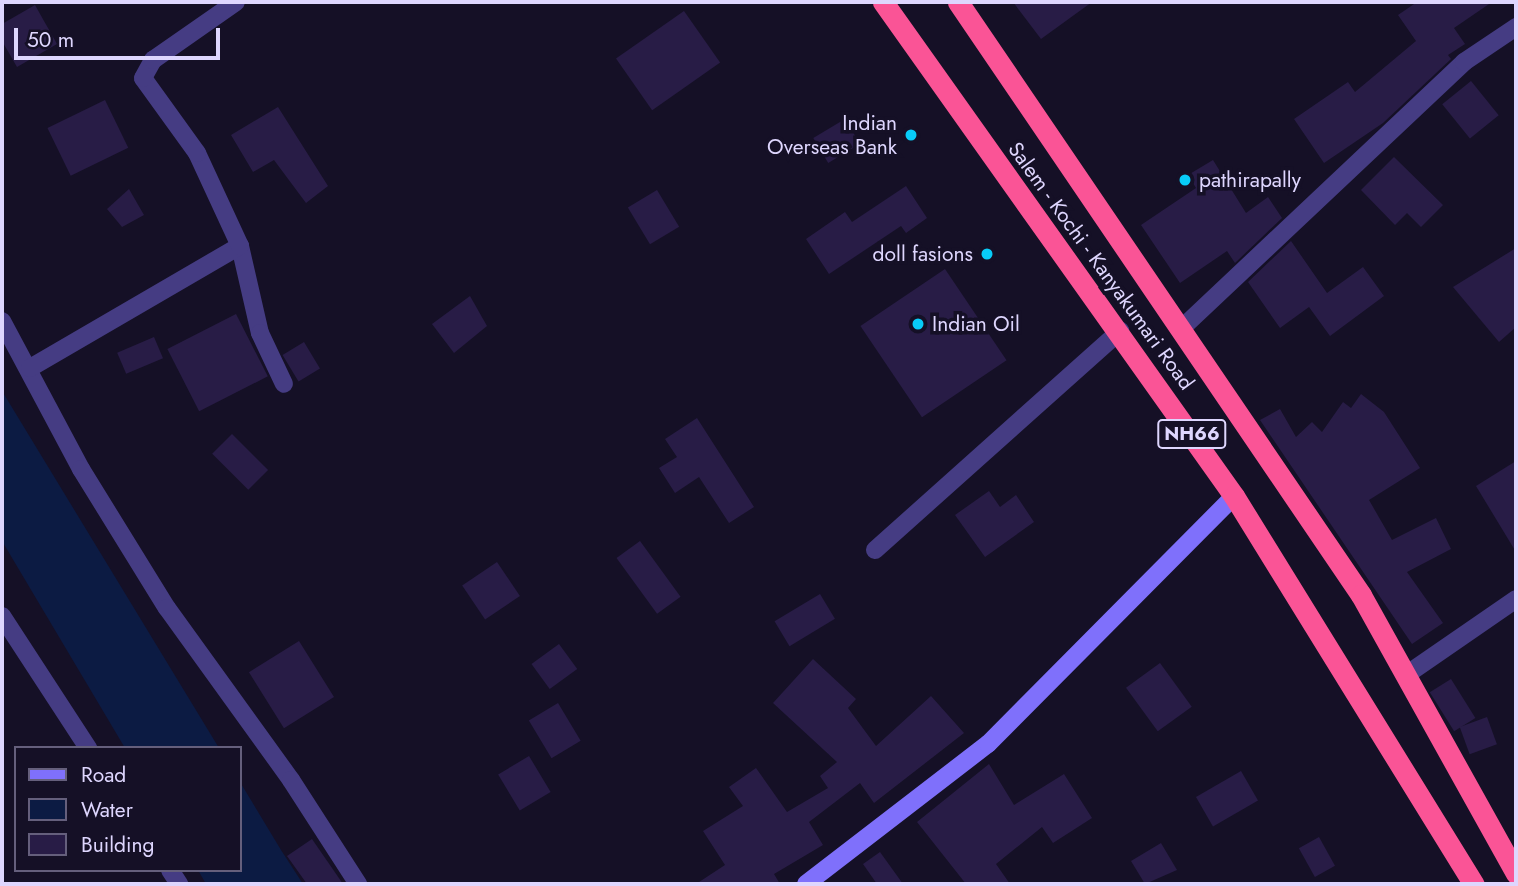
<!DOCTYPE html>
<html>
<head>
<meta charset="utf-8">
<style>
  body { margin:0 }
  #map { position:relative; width:1518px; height:886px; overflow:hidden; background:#151026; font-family:Jost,sans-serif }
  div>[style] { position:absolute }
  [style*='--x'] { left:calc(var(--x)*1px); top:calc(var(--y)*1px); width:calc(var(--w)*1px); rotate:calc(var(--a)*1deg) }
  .water>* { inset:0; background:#0c1b43 }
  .building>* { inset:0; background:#281c46; transform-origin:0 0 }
  .street>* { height:18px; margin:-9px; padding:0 9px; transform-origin:9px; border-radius:9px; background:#453c83 }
  .secondary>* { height:18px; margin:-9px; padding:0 9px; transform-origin:9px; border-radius:9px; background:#7f70fb }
  .highway>* { height:21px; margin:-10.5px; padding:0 10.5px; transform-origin:10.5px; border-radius:10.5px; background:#fa5496 }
  .dots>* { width:19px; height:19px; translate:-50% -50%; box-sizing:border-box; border:4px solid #151026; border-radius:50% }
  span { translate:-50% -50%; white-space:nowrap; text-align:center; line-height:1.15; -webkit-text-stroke:7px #151026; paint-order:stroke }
  .shield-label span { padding:2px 5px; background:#151026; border:2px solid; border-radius:5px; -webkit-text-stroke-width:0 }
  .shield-label { font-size:19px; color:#ded6fe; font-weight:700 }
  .poi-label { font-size:21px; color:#ded6fe }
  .right { translate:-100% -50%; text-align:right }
  .left { translate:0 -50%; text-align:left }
  .street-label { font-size:21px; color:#ded6fe }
  .frame { position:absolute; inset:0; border:4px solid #ded6fe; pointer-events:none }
  .legend { position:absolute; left:14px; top:746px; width:228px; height:126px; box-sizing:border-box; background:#151026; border:2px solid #655f7c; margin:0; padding:9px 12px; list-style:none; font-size:21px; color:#ded6fe }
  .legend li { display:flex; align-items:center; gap:14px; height:35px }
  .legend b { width:35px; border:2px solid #655f7c }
  .scale { position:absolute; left:14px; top:28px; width:206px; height:32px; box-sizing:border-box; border:4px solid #ded6fe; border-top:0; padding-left:9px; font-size:21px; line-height:24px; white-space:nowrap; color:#ded6fe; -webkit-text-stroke:5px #151026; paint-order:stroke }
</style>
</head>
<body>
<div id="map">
  <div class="water">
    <i style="clip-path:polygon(2px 391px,219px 748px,125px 748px,2px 541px)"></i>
    <i style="clip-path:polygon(240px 782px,281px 850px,303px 884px,206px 884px,198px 870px,240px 870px)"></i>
  </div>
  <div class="building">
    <i style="clip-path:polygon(1013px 2px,1092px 2px,1041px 39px)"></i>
    <i style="clip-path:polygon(1417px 2px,1492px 2px,1454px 28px,1465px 44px,1448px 55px,1451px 59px,1383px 123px,1324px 163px,1294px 119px,1348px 82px,1355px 92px,1416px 41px,1398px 15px)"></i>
    <i style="clip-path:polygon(35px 5px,57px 44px,17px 67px,2px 41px,2px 24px)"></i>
    <i style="left:684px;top:11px;width:63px;height:83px;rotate:55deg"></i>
    <i style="left:1471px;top:81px;width:44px;height:37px;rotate:51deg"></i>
    <i style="left:105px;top:100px;width:53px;height:64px;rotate:64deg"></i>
    <i style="clip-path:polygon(278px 107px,328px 186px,306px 203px,274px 160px,253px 172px,231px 135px)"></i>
    <i style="left:845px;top:119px;width:29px;height:37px;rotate:59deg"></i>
    <i style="clip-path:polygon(1394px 157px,1443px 205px,1421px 227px,1407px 213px,1395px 225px,1361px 190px)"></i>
    <i style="clip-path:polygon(1213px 160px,1246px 213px,1268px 197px,1282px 218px,1235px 263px,1227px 251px,1180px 283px,1141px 225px,1196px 188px,1188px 175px)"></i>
    <i style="clip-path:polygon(906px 186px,927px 218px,906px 233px,901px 226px,829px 274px,806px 239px,845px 212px,852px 222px)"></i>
    <i style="clip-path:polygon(129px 189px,144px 215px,122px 227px,107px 209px)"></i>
    <i style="left:657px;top:190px;width:43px;height:34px;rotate:59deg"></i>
    <i style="clip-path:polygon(1291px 241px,1327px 293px,1363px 267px,1384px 296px,1330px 336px,1309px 307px,1280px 328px,1248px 282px)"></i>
    <i style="clip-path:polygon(1516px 248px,1516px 327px,1499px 342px,1453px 287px)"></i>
    <i style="left:945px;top:269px;width:110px;height:102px;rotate:56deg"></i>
    <i style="clip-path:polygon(470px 296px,487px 326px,454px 353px,432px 324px)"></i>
    <i style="left:236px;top:314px;width:70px;height:77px;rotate:63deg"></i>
    <i style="left:154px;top:337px;width:23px;height:40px;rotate:67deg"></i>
    <i style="left:304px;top:342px;width:31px;height:25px;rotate:59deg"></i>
    <i style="clip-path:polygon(1361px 394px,1384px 412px,1420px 468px,1369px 500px,1392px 540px,1436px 518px,1451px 549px,1407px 572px,1443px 623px,1412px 644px,1260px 420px,1280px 409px,1296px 437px,1312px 422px,1322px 432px,1343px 402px,1351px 408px)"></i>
    <i style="clip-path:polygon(697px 418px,754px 507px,729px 523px,699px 477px,675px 493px,659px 468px,677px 457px,665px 439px)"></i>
    <i style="left:232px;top:434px;width:51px;height:28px;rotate:45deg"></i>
    <i style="clip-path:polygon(1516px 461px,1516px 552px,1476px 486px)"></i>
    <i style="clip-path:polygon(989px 491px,1000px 507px,1016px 495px,1034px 522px,985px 557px,955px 515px)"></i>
    <i style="left:640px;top:541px;width:69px;height:29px;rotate:54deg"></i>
    <i style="left:497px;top:562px;width:41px;height:42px;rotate:56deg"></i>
    <i style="left:820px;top:594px;width:29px;height:53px;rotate:59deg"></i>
    <i style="left:299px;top:641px;width:66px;height:59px;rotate:58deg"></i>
    <i style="left:559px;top:644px;width:31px;height:34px;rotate:54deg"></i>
    <i style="clip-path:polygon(813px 659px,856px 699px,848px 708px,876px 746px,931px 696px,964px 733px,874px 803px,860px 783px,809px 822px,823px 845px,774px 874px,780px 884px,696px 884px,725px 865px,703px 831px,743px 806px,729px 787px,756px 768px,787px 812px,828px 788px,820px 776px,837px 762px,773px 703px)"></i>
    <i style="left:1160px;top:663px;width:54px;height:42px;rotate:54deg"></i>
    <i style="left:1451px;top:679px;width:46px;height:25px;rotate:58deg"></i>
    <i style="left:558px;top:703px;width:44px;height:34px;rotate:59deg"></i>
    <i style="left:1487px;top:717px;width:29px;height:29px;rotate:70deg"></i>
    <i style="left:529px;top:756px;width:42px;height:36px;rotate:59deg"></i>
    <i style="clip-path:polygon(989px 764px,1014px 805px,1064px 774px,1092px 818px,1053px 843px,1042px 827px,996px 864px,1010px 884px,966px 884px,917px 822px)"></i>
    <i style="left:1241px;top:771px;width:34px;height:52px;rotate:60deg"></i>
    <i style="left:1319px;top:837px;width:33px;height:23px;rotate:61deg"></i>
    <i style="clip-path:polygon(312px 839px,343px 884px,307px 884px,287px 856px)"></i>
    <i style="clip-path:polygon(1161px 843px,1177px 870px,1145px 884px,1131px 861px)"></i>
    <i style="clip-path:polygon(880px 852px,903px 884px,877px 884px,863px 864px)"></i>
  </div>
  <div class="street">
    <i style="--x:240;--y:246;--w:89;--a:77.1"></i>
    <i style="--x:260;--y:333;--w:56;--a:64.8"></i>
    <i style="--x:2;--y:321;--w:168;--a:61.9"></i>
    <i style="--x:81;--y:469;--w:163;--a:58.3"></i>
    <i style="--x:167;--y:608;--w:212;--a:54.2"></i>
    <i style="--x:291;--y:780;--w:124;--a:57.2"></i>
    <i style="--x:1182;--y:328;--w:388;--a:-43.3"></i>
    <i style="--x:1464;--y:62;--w:63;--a:-33.9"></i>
    <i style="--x:30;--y:368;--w:243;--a:-30.2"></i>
    <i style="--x:240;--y:246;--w:102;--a:-114.8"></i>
    <i style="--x:197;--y:153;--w:92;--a:-125.8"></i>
    <i style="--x:143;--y:78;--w:21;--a:-61"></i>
    <i style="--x:153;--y:60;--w:101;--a:-34.9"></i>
    <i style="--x:875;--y:550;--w:329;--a:-41.8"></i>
    <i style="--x:2;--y:616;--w:158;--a:56.9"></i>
    <i style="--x:1406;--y:675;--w:134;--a:-34.6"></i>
    <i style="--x:170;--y:870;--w:17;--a:57"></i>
  </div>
  <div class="secondary">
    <i style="--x:806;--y:884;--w:230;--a:-37.6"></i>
    <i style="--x:988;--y:744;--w:349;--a:-45.2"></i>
  </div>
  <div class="highway">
    <i style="--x:883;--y:2;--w:606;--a:54.61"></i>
    <i style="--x:1234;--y:496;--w:456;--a:58.3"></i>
    <i style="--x:958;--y:2;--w:717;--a:55.8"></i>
    <i style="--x:1361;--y:595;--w:319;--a:60.9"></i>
  </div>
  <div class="dots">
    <i style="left:911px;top:135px;background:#08ccf8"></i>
    <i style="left:1185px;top:180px;background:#08ccf8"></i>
    <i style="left:987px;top:254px;background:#08ccf8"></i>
    <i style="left:918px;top:324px;background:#08ccf8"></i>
  </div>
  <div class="shield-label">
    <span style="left:1192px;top:434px">NH66</span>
  </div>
  <div class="poi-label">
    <span class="right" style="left:897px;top:135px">Indian<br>Overseas Bank</span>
    <span class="left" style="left:1199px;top:180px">pathirapally</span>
    <span class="right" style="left:973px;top:254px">doll fasions</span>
    <span class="left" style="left:932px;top:324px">Indian Oil</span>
  </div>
  <div class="street-label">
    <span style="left:1101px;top:266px;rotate:54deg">Salem - Kochi - Kanyakumari Road</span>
  </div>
  <div class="frame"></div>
  <ul class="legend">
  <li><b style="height:9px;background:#7f70fb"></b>Road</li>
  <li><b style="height:19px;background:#0c1b43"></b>Water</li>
  <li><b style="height:19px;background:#281c46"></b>Building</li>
  </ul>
  <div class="scale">50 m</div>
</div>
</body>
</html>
